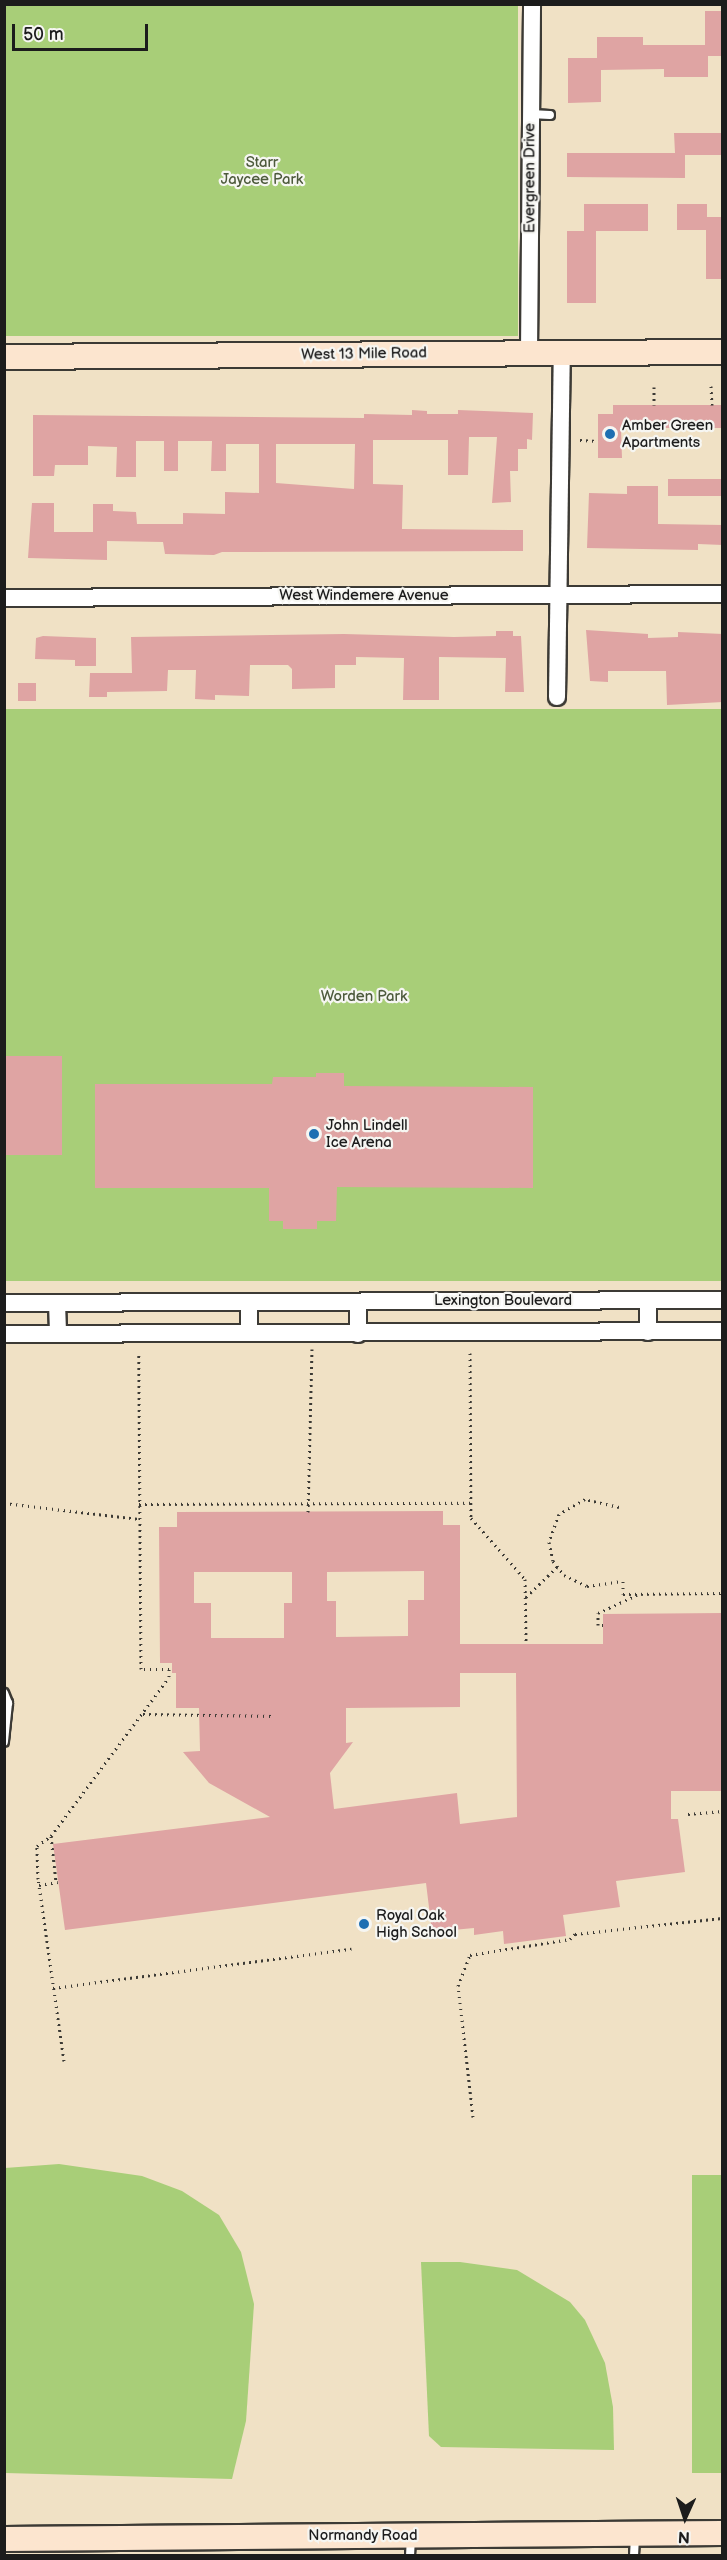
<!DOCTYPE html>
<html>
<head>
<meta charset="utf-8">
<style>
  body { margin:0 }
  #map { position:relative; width:727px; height:2560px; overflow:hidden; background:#f0e1c5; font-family:"Balsamiq Sans",sans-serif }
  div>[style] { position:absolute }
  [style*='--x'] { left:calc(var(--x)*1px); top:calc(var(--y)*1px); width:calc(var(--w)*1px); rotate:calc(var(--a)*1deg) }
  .green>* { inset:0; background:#a8ce78; transform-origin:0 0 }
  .building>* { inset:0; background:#dfa4a3; transform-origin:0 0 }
  .path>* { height:3px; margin-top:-1.5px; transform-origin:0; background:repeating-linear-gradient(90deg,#3c3a35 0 1.5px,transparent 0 6px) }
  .roads { filter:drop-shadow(2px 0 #3c3a35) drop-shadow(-2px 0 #3c3a35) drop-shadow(0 2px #3c3a35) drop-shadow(0 -2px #3c3a35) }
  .lane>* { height:8px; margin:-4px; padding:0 4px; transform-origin:4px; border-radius:4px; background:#fff }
  .street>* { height:16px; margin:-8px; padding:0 8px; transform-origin:8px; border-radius:8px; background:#fff }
  .secondary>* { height:24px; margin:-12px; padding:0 12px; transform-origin:12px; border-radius:12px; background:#fce5cf }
  .dots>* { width:16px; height:16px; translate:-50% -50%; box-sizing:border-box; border:3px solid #f6f6f2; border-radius:50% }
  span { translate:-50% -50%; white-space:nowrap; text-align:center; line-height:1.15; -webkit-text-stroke:4.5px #f6f6f2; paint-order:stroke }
  .park-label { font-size:15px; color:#4d5a3c }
  .street-label { font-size:15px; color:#1c1c1c }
  .poi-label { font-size:15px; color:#1c1c1c }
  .left { translate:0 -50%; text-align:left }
  .frame { position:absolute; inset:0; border:6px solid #1c1c1c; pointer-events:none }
  .north { position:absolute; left:655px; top:2488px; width:60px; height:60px; -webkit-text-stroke:4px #f6f6f2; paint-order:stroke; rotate:183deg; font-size:16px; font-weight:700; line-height:24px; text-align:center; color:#1c1c1c }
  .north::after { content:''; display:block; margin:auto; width:21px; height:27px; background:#1c1c1c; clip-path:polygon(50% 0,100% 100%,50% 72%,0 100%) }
  .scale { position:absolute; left:12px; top:24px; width:136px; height:27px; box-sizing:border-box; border:3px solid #1c1c1c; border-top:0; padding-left:8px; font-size:18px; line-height:21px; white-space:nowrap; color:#1c1c1c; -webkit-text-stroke:4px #f6f6f2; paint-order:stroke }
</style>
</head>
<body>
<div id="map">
  <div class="green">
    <i style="left:4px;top:5px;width:514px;height:331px"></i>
    <i style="left:722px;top:709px;width:572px;height:718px;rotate:90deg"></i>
    <i style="clip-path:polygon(59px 2164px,142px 2176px,182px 2191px,219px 2215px,241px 2252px,254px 2304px,246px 2421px,232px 2479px,5px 2473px,5px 2168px)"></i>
    <i style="left:692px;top:2175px;width:30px;height:298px"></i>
    <i style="clip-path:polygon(421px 2262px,460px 2262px,517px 2270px,570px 2302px,585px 2320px,605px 2363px,613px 2407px,614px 2450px,441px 2447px,429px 2436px)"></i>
  </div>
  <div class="building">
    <i style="clip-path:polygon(705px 11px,723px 11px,723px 56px,708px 56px,708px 77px,664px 77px,664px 69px,601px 70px,601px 102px,568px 103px,568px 58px,597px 58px,597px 37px,643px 37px,643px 45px,705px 45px)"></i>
    <i style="clip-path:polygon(674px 133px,723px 133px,723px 155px,685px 155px,685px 178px,567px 177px,567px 153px,675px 153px)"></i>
    <i style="left:584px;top:204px;width:64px;height:27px"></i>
    <i style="clip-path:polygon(677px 204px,707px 204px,707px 217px,723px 217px,723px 279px,706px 279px,706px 230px,677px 230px)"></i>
    <i style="left:567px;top:231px;width:29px;height:72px"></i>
    <i style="clip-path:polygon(613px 405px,723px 405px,723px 428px,621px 428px,622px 458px,598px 458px,598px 414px,613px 414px)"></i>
    <i style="clip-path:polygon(evenodd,412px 410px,427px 411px,427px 414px,458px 414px,458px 410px,533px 413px,532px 440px,527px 439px,527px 449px,518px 449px,518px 471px,510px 471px,511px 502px,492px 503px,497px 437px,469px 437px,468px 475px,448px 475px,448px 440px,373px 440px,373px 484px,403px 485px,402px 529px,523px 530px,523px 551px,222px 552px,214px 555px,165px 554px,163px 542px,107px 541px,107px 560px,28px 558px,32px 503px,54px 503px,54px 532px,93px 532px,93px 504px,113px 504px,113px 511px,136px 512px,137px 524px,183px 524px,183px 513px,225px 514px,225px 492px,259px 493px,259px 444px,226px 444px,226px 471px,211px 471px,212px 441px,178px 441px,178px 471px,164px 471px,164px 441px,136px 441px,136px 477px,116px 477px,117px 447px,88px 446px,88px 465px,55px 465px,54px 476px,33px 476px,33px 415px,364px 418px,364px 414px,412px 415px,412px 410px,276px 444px,355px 444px,354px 489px,276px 483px,276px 444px)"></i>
    <i style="left:723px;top:479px;width:17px;height:55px;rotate:90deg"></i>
    <i style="clip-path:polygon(627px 486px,658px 486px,658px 524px,723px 525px,723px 545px,698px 544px,698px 550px,587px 548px,589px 493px,627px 494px)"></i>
    <i style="clip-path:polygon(586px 630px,648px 634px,648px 638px,678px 637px,678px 632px,723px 634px,723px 702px,667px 705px,666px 671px,608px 671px,608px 682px,590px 681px)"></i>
    <i style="clip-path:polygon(496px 631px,513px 631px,513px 636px,521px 636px,524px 692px,505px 692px,506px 658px,439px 657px,439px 700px,403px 700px,404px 658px,356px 657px,356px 665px,335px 665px,335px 688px,292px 689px,292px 669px,288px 665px,250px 665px,249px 696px,215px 695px,215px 700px,195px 699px,196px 670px,168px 670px,167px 691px,107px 692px,107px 697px,89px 697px,90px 673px,132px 673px,131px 637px,344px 634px,454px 637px,496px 636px)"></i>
    <i style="clip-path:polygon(43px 636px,96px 638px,96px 666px,75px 666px,75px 660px,35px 659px,36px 638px)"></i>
    <i style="left:18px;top:683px;width:18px;height:18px"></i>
    <i style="left:4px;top:1056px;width:58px;height:99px"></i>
    <i style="clip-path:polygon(316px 1073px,344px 1073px,344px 1086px,533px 1087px,533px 1188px,337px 1187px,336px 1221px,317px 1221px,317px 1229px,283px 1229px,283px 1221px,269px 1221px,269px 1188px,95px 1188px,95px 1084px,272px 1084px,273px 1077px,316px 1077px)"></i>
    <i style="clip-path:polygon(evenodd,443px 1511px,443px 1525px,460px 1525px,460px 1644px,603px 1644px,603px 1614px,723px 1613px,723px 1791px,671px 1791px,671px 1819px,678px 1819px,685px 1872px,616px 1881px,620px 1907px,563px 1915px,566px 1936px,504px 1944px,503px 1931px,474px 1935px,474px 1928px,432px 1932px,426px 1883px,65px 1930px,53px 1844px,270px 1817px,209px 1783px,183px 1752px,200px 1751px,199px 1708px,176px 1708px,176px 1673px,172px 1673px,172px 1663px,160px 1663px,159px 1527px,177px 1527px,177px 1512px,443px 1511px,424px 1571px,424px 1600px,408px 1600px,408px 1636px,336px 1637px,336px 1601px,327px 1601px,327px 1572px,424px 1571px,443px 1511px,194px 1572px,292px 1572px,292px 1603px,284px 1603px,284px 1638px,211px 1638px,211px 1603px,194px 1603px,194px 1572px,443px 1511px,460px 1673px,516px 1673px,517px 1817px,460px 1824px,457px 1793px,334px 1809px,330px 1773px,353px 1742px,346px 1743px,346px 1708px,460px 1707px,460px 1673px)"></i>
  </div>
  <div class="path">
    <i style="--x:711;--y:386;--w:19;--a:87"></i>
    <i style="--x:654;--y:387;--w:18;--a:90"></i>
    <i style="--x:580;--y:440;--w:18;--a:3"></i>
    <i style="--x:470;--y:1353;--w:165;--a:89.7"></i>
    <i style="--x:471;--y:1518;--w:81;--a:48.5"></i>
    <i style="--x:525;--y:1579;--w:64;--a:89.1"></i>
    <i style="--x:4;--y:1503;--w:136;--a:6.8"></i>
    <i style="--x:139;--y:1504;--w:332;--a:-0.2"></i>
    <i style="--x:619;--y:1507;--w:35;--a:-167"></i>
    <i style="--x:585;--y:1499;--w:30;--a:150"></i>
    <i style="--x:559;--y:1514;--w:30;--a:110"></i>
    <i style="--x:549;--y:1542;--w:19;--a:78"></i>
    <i style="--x:553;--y:1561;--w:18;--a:52"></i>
    <i style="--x:564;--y:1575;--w:25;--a:26"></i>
    <i style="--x:587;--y:1586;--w:36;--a:-8"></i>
    <i style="--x:623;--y:1581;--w:13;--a:90"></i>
    <i style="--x:623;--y:1594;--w:99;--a:-0.6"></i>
    <i style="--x:308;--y:1512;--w:163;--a:-88.6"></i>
    <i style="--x:526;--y:1597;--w:43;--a:-44.1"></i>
    <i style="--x:603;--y:1625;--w:5;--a:180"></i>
    <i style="--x:598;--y:1625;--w:12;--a:-90"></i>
    <i style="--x:598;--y:1613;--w:43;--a:-24.8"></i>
    <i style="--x:143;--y:1714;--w:132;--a:0.9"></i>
    <i style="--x:688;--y:1814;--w:34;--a:-5"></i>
    <i style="--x:51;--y:1836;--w:46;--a:83.8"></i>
    <i style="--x:39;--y:1885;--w:19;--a:-9"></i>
    <i style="--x:53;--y:1988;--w:301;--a:-7.5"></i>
    <i style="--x:64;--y:2061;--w:184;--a:-98.1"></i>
    <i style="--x:38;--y:1879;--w:33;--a:-92"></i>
    <i style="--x:37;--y:1846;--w:17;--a:-36"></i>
    <i style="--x:51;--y:1836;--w:198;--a:-53.4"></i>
    <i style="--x:169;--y:1677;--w:8;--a:-90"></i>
    <i style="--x:169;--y:1669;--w:28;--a:180"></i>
    <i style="--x:141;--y:1669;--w:314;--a:-90.4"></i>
    <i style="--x:473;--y:2117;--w:132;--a:-96.5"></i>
    <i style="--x:458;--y:1986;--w:33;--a:-69"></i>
    <i style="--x:470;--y:1955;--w:101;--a:-9.1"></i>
    <i style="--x:570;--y:1939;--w:7;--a:-45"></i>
    <i style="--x:575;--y:1934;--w:148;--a:-6.2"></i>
  </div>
  <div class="roads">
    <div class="lane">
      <i style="--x:530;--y:114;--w:20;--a:3"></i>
      <i style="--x:4;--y:1693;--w:11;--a:68"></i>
      <i style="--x:8;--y:1703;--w:39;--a:96"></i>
      <i style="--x:410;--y:2556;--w:17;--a:-87"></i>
      <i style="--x:634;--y:2556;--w:21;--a:-87"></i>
    </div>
    <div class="street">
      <i style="--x:529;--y:352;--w:348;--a:-89.5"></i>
      <i style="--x:4;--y:598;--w:718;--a:-0.32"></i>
      <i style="--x:557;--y:697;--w:343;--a:-89.2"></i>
      <i style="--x:4;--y:1303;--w:718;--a:-0.24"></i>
      <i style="--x:57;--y:1303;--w:31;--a:88"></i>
      <i style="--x:648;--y:1332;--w:31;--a:-90"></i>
      <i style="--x:249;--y:1333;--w:30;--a:-90"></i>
      <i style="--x:4;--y:1334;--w:718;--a:-0.24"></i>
      <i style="--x:358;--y:1334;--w:32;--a:-90"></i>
    </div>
    <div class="secondary">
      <i style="--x:4;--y:357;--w:718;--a:-0.4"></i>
      <i style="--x:4;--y:2539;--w:718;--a:-0.48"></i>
    </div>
  </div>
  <div class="dots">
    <i style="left:610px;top:434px;background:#1f6fb2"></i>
    <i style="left:314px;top:1134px;background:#1f6fb2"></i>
    <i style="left:364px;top:1924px;background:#1f6fb2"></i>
  </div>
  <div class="park-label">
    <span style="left:262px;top:171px">Starr<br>Jaycee Park</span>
    <span style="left:364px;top:997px">Worden Park</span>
  </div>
  <div class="street-label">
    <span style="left:530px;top:178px;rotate:-90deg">Evergreen Drive</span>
    <span style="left:364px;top:354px;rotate:-1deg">West 13 Mile Road</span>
    <span style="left:364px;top:596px">West Windemere Avenue</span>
    <span style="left:503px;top:1301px">Lexington Boulevard</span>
    <span style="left:363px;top:2536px">Normandy Road</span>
  </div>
  <div class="poi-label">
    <span class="left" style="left:622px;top:434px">Amber Green<br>Apartments</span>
    <span class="left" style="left:326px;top:1134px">John Lindell<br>Ice Arena</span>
    <span class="left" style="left:376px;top:1924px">Royal Oak<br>High School</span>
  </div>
  <div class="frame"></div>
  <div class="north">N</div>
  <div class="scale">50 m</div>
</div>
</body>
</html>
